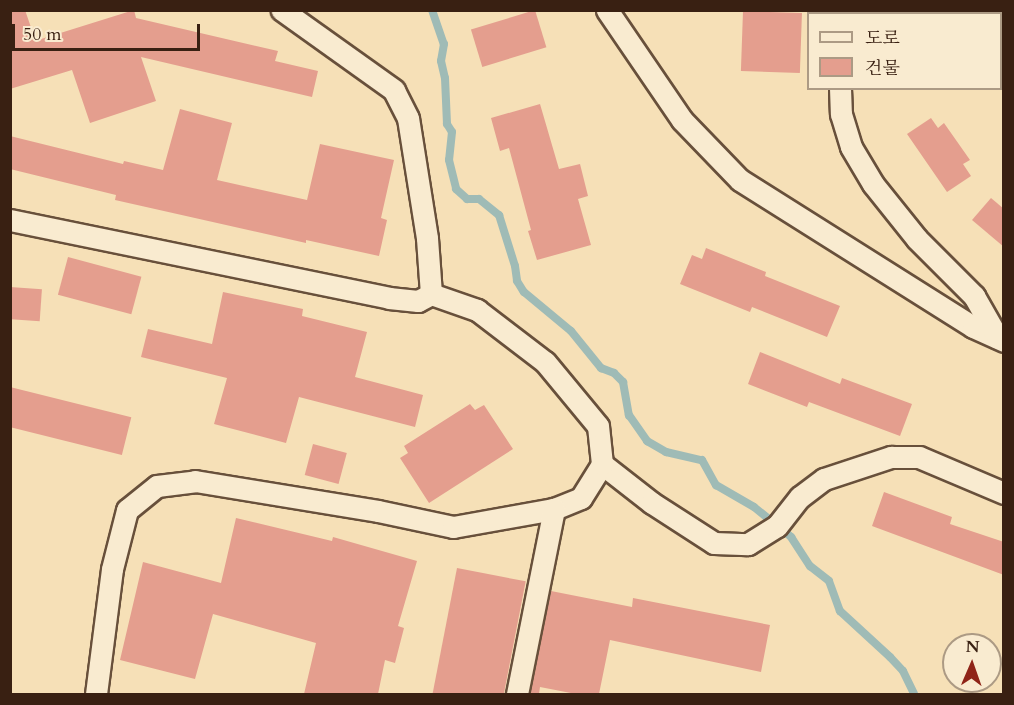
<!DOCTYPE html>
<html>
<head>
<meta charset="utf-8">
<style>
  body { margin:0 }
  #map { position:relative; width:1014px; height:705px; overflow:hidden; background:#f6e0b7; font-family:Cardo,"Noto Serif KR",serif }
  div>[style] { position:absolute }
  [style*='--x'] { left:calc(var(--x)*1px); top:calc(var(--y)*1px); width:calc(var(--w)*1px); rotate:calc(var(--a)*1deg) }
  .stream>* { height:8px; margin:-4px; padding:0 4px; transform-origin:4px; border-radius:4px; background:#9fbbb6 }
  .building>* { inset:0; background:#e49e8e; transform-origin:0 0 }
  .roads { filter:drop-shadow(2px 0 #68503b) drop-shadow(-2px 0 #68503b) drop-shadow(0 2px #68503b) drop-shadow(0 -2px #68503b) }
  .street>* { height:21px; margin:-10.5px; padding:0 10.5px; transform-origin:10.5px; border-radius:10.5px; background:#f9ebd0 }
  span { translate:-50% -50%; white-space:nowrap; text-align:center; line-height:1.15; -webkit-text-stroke:6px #f9ebd0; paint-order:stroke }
  .frame { position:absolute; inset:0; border:12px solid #392012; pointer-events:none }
  .legend { position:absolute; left:807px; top:12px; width:195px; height:78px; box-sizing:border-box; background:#f9ebd0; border:2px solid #ac9a84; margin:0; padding:8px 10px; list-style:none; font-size:18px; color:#392012 }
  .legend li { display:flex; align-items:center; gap:12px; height:30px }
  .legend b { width:30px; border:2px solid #ac9a84 }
  .north { position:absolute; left:942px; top:633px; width:60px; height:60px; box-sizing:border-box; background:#f9ebd0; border:2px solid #ac9a84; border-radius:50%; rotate:2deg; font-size:16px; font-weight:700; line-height:24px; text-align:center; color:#392012 }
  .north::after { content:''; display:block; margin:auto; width:21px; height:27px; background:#8f2418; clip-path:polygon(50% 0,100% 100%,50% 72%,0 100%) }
  .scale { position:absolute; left:12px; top:24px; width:188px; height:27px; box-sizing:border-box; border:3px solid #392012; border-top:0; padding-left:8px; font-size:18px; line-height:21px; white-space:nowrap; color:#392012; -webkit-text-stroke:4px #f9ebd0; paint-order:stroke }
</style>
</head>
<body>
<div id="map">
  <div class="stream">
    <i style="--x:432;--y:10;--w:36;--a:71"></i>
    <i style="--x:444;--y:44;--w:17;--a:100"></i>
    <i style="--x:441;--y:61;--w:17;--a:77"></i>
    <i style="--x:445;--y:78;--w:46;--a:87.5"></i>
    <i style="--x:447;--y:124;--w:9;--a:58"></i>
    <i style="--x:452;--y:132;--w:28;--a:96"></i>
    <i style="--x:449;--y:160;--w:30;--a:76"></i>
    <i style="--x:456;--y:189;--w:15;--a:42"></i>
    <i style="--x:467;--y:199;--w:12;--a:0"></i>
    <i style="--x:479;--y:199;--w:26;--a:39"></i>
    <i style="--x:499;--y:215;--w:53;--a:72.6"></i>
    <i style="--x:515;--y:266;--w:15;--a:82"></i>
    <i style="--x:517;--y:281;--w:13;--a:58"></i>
    <i style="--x:524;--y:292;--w:61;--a:39.7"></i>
    <i style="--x:571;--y:331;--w:48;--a:51"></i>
    <i style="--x:601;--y:368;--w:14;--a:21"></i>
    <i style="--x:614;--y:373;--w:13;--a:45"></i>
    <i style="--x:623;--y:382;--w:34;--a:80"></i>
    <i style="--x:629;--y:415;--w:32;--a:55"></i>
    <i style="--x:647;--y:441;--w:22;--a:30"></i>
    <i style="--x:666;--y:452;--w:37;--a:13"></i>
    <i style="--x:702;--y:460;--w:29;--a:61"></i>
    <i style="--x:716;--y:485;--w:44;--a:30.1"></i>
    <i style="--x:754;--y:507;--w:48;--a:39"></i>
    <i style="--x:791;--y:537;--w:35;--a:57"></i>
    <i style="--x:810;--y:566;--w:24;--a:38"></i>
    <i style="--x:829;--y:581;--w:32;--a:70"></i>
    <i style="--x:840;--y:611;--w:68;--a:42.6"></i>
    <i style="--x:890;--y:657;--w:19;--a:47"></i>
    <i style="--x:903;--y:671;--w:25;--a:64"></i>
  </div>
  <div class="building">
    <i style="clip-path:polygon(10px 10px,25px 10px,35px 39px,38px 40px,134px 10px,136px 18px,278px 51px,275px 61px,318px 71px,312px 97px,141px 57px,156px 101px,90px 123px,72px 70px,10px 89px)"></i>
    <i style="left:535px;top:10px;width:39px;height:67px;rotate:73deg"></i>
    <i style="left:743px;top:11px;width:59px;height:60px;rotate:2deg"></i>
    <i style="clip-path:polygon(540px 104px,559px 169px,580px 164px,588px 196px,578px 199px,591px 245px,537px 260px,528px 231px,531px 230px,509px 148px,500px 151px,491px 118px)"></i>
    <i style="clip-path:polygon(180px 109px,232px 123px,217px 180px,307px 200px,320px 144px,394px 160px,381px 218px,387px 220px,379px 256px,306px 240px,306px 243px,115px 200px,116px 195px,10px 169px,10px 136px,123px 164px,124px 161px,163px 170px)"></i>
    <i style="clip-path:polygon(931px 118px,938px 128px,944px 123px,970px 160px,963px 164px,971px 176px,947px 192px,907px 134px)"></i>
    <i style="clip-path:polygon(991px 198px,1004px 209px,1004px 247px,972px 220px)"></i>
    <i style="clip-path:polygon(706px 248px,766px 272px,765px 276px,840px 306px,827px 337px,752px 307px,750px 312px,680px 284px,692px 255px,702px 259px)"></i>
    <i style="left:68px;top:257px;width:76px;height:39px;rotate:15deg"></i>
    <i style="left:10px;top:287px;width:32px;height:32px;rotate:4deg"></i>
    <i style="clip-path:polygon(223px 292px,303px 309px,302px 316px,367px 332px,355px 377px,423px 395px,415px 427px,299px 397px,286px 443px,214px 424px,227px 378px,141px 357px,148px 329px,212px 344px)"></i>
    <i style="clip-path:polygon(760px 352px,840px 384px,842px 378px,912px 404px,900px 436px,809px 402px,807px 407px,748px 384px)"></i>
    <i style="left:10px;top:387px;width:125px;height:39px;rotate:14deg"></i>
    <i style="clip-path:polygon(470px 404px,475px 410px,484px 405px,513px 449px,429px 503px,400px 458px,408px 453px,404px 446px)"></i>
    <i style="left:313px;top:444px;width:35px;height:32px;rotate:15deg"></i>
    <i style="clip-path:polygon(884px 492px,952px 517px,950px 524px,1004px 542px,1004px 575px,872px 526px)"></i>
    <i style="clip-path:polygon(236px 518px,332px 541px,333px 537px,417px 561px,398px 626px,404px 628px,395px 663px,385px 660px,378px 694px,304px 694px,316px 643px,213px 614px,195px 679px,120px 660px,143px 562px,221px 583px)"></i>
    <i style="left:457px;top:568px;width:70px;height:128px;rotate:11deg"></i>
    <i style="clip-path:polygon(551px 591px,632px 607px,633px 598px,770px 625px,761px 672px,610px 640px,599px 694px,576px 694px,540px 687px,539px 694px,530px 694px)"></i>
  </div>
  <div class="roads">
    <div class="street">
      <i style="--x:607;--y:10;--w:133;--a:55.7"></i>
      <i style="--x:682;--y:120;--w:83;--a:46"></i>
      <i style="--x:740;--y:180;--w:275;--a:32.2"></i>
      <i style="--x:973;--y:327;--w:34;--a:24"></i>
      <i style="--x:850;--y:14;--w:4;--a:-90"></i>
      <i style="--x:840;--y:88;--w:26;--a:88"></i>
      <i style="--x:841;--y:114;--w:34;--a:73"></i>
      <i style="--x:851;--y:147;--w:43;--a:59.3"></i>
      <i style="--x:873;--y:184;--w:70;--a:51.3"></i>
      <i style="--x:917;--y:239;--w:81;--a:45"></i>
      <i style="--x:974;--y:296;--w:48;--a:60.3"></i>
      <i style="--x:10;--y:220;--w:387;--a:11.6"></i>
      <i style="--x:389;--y:298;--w:29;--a:6"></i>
      <i style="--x:418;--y:301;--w:15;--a:-28"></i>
      <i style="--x:431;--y:294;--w:56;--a:-94.1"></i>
      <i style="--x:427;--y:238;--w:121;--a:-99"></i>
      <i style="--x:408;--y:118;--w:31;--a:-117"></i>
      <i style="--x:394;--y:90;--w:138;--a:-144.5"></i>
      <i style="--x:602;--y:464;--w:63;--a:38"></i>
      <i style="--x:652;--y:503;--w:74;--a:32.8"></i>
      <i style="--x:714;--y:543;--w:34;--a:2"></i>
      <i style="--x:748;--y:544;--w:34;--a:-32"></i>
      <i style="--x:777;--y:526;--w:37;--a:-52"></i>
      <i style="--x:800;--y:497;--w:30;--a:-37"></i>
      <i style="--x:824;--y:479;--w:71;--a:-18.2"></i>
      <i style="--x:891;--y:457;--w:28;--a:0"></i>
      <i style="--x:919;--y:457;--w:92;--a:23"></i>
      <i style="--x:96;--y:694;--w:126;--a:-82.7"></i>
      <i style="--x:112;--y:569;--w:61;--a:-75.7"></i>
      <i style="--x:127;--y:510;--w:38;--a:-39"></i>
      <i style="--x:157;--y:486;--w:38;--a:-7"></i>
      <i style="--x:195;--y:481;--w:185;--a:9.3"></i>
      <i style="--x:378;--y:511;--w:77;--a:12"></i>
      <i style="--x:453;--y:527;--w:103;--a:-10.1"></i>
      <i style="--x:554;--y:509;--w:29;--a:-22"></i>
      <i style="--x:581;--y:498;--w:40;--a:-58"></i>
      <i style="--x:602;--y:464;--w:38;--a:-96"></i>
      <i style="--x:598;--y:426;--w:83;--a:-129.6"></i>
      <i style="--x:545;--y:362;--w:86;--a:-142.6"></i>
      <i style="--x:477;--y:310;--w:49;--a:-160.8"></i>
      <i style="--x:517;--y:694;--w:189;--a:-78.7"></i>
    </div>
  </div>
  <div class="frame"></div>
  <ul class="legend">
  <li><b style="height:8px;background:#f9ebd0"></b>도로</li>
  <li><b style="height:16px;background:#e49e8e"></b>건물</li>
  </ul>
  <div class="north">N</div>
  <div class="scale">50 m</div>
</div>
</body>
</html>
